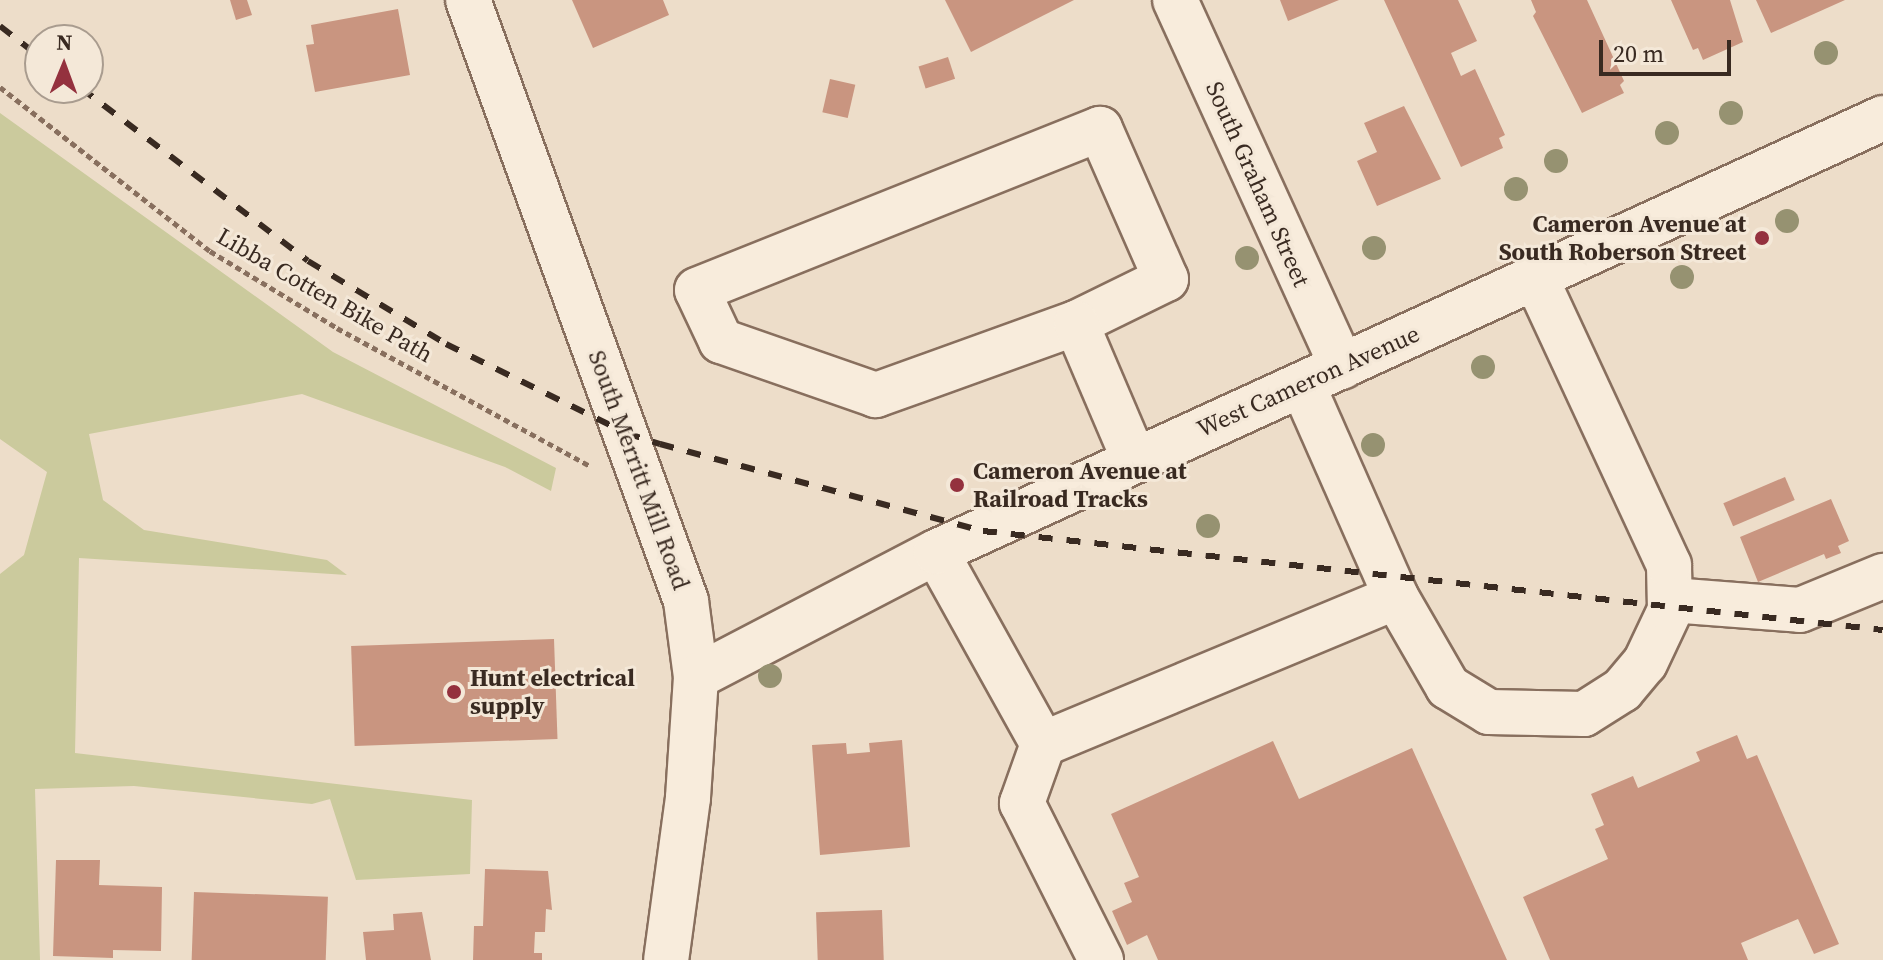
<!DOCTYPE html>
<html>
<head>
<meta charset="utf-8">
<style>
  body { margin:0 }
  #map { position:relative; width:1883px; height:960px; overflow:hidden; background:#edddc9; font-family:"Source Serif 4",serif }
  div>[style] { position:absolute }
  [style*='--x'] { left:calc(var(--x)*1px); top:calc(var(--y)*1px); width:calc(var(--w)*1px); rotate:calc(var(--a)*1deg) }
  .green>* { inset:0; background:#cbca9d }
  .building>* { inset:0; background:#c99580; transform-origin:0 0 }
  .path>* { height:5px; margin-top:-2.5px; transform-origin:0; background:repeating-linear-gradient(90deg,#886f5e 0 6px,transparent 0 10px) }
  .roads { filter:drop-shadow(2px 0 #886f5e) drop-shadow(-2px 0 #886f5e) drop-shadow(0 2px #886f5e) drop-shadow(0 -2px #886f5e) }
  .minor>* { height:44px; margin:-22px; padding:0 22px; transform-origin:22px; border-radius:22px; background:#f8ecdc }
  .rail>* { height:6px; margin-top:-3px; transform-origin:0; background:repeating-linear-gradient(90deg,#392a21 0 14px,transparent 0 28px) }
  .trees>* { width:24px; height:24px; margin:-12px; border-radius:50%; background:#969271 }
  .dots>* { width:22px; height:22px; translate:-50% -50%; box-sizing:border-box; border:4px solid #f4e8d8; border-radius:50% }
  span { translate:-50% -50%; white-space:nowrap; text-align:center; line-height:1.15; -webkit-text-stroke:6px #f4e8d8; paint-order:stroke }
  .street-label { font-size:24px; color:#392a21 }
  .poi-label { font-size:24px; color:#392a21; font-weight:700 }
  .right { translate:-100% -50%; text-align:right }
  .left { translate:0 -50%; text-align:left }
  .north { position:absolute; left:24px; top:24px; width:80px; height:80px; box-sizing:border-box; background:#f4e8d8; border:2px solid #a99c8f; border-radius:50%; rotate:1deg; font-size:22px; font-weight:700; line-height:32px; text-align:center; color:#392a21 }
  .north::after { content:''; display:block; margin:auto; width:28px; height:36px; background:#94313e; clip-path:polygon(50% 0,100% 100%,50% 72%,0 100%) }
  .scale { position:absolute; left:1599px; top:40px; width:132px; height:36px; box-sizing:border-box; border:4px solid #392a21; border-top:0; padding-left:10px; font-size:24px; line-height:28px; white-space:nowrap; color:#392a21; -webkit-text-stroke:6px #f4e8d8; paint-order:stroke }
</style>
</head>
<body>
<div id="map">
  <div class="green">
    <i style="clip-path:polygon(0 113px,333px 352px,556px 468px,551px 491px,505px 467px,302px 394px,89px 434px,103px 500px,144px 530px,327px 560px,347px 575px,79px 558px,75px 753px,472px 800px,470px 874px,356px 880px,330px 799px,312px 804px,134px 786px,35px 789px,40px 960px,0 960px,0 574px,24px 555px,47px 472px,0 439px)"></i>
  </div>
  <div class="building">
    <i style="clip-path:polygon(230px 0,247px 0,252px 15px,236px 20px)"></i>
    <i style="clip-path:polygon(572px 0,663px 0,669px 15px,593px 48px)"></i>
    <i style="clip-path:polygon(945px 0,1074px 0,971px 52px)"></i>
    <i style="clip-path:polygon(1280px 0,1339px 0,1288px 21px)"></i>
    <i style="clip-path:polygon(1384px 0,1458px 0,1477px 41px,1451px 53px,1461px 76px,1475px 69px,1505px 135px,1499px 138px,1503px 148px,1461px 167px)"></i>
    <i style="clip-path:polygon(1531px 0,1587px 0,1624px 81px,1620px 85px,1624px 93px,1582px 113px,1533px 16px,1536px 12px)"></i>
    <i style="clip-path:polygon(1671px 0,1730px 0,1743px 42px,1703px 60px,1698px 48px,1693px 50px)"></i>
    <i style="clip-path:polygon(1756px 0,1845px 0,1771px 33px)"></i>
    <i style="clip-path:polygon(398px 9px,410px 75px,315px 92px,306px 45px,314px 44px,311px 25px)"></i>
    <i style="left:948px;top:57px;width:23px;height:31px;rotate:72deg"></i>
    <i style="left:830px;top:79px;width:26px;height:34px;rotate:13deg"></i>
    <i style="clip-path:polygon(1404px 106px,1441px 179px,1377px 206px,1357px 161px,1377px 152px,1364px 123px)"></i>
    <i style="left:1785px;top:477px;width:25px;height:67px;rotate:67deg"></i>
    <i style="clip-path:polygon(1831px 499px,1849px 541px,1838px 546px,1841px 553px,1826px 559px,1824px 554px,1758px 582px,1740px 537px)"></i>
    <i style="left:554px;top:639px;width:100px;height:203px;rotate:88deg"></i>
    <i style="clip-path:polygon(1737px 735px,1747px 759px,1757px 755px,1839px 944px,1814px 954px,1798px 919px,1741px 943px,1748px 960px,1550px 960px,1523px 897px,1608px 859px,1595px 829px,1604px 825px,1591px 794px,1633px 776px,1638px 788px,1700px 761px,1696px 752px)"></i>
    <i style="clip-path:polygon(902px 740px,910px 847px,820px 855px,812px 745px,846px 743px,847px 754px,870px 752px,869px 743px)"></i>
    <i style="clip-path:polygon(1273px 741px,1299px 799px,1412px 748px,1507px 960px,1158px 960px,1147px 935px,1127px 945px,1112px 911px,1132px 902px,1124px 883px,1139px 877px,1111px 814px)"></i>
    <i style="clip-path:polygon(56px 860px,100px 860px,99px 885px,162px 887px,161px 951px,113px 950px,113px 958px,53px 956px)"></i>
    <i style="clip-path:polygon(485px 869px,548px 871px,552px 910px,546px 909px,545px 932px,535px 932px,534px 953px,542px 953px,542px 960px,473px 960px,474px 926px,483px 926px)"></i>
    <i style="left:194px;top:892px;width:134px;height:68px;rotate:2deg"></i>
    <i style="left:882px;top:910px;width:50px;height:66px;rotate:88deg"></i>
    <i style="clip-path:polygon(422px 912px,431px 960px,366px 960px,363px 932px,394px 930px,393px 914px)"></i>
  </div>
  <div class="path">
    <i style="--x:0;--y:87;--w:266;--a:38"></i>
    <i style="--x:210;--y:251;--w:149;--a:31.2"></i>
    <i style="--x:337;--y:328;--w:288;--a:28.6"></i>
  </div>
  <div class="roads">
    <div class="minor">
      <i style="--x:468;--y:0;--w:639;--a:70.06"></i>
      <i style="--x:686;--y:601;--w:77;--a:82.5"></i>
      <i style="--x:696;--y:677;--w:121;--a:93.8"></i>
      <i style="--x:688;--y:798;--w:163;--a:97.7"></i>
      <i style="--x:1175;--y:0;--w:403;--a:65.5"></i>
      <i style="--x:1076;--y:323;--w:213;--a:160.2"></i>
      <i style="--x:876;--y:395;--w:164;--a:-160.8"></i>
      <i style="--x:721;--y:341;--w:56;--a:-115.2"></i>
      <i style="--x:697;--y:290;--w:434;--a:-21.8"></i>
      <i style="--x:1100;--y:129;--w:164;--a:66.3"></i>
      <i style="--x:1166;--y:279;--w:100;--a:153.9"></i>
      <i style="--x:1076;--y:323;--w:148;--a:66.9"></i>
      <i style="--x:1303;--y:386;--w:231;--a:66.2"></i>
      <i style="--x:1396;--y:597;--w:104;--a:60"></i>
      <i style="--x:1448;--y:687;--w:48;--a:31.4"></i>
      <i style="--x:1489;--y:712;--w:95;--a:1.2"></i>
      <i style="--x:1584;--y:714;--w:45;--a:-32.3"></i>
      <i style="--x:1622;--y:690;--w:35;--a:-50"></i>
      <i style="--x:1645;--y:663;--w:59;--a:-64.7"></i>
      <i style="--x:1670;--y:610;--w:45;--a:-91.3"></i>
      <i style="--x:1669;--y:565;--w:316;--a:-114.9"></i>
      <i style="--x:936;--y:552;--w:220;--a:60.9"></i>
      <i style="--x:1043;--y:744;--w:382;--a:-22.6"></i>
      <i style="--x:1671;--y:600;--w:129;--a:4.4"></i>
      <i style="--x:1800;--y:610;--w:90;--a:-22.3"></i>
      <i style="--x:696;--y:677;--w:271;--a:-27.5"></i>
      <i style="--x:936;--y:552;--w:1042;--a:-24.62"></i>
      <i style="--x:1043;--y:744;--w:63;--a:109.6"></i>
      <i style="--x:1022;--y:803;--w:176;--a:63.3"></i>
    </div>
  </div>
  <div class="rail">
    <i style="--x:0;--y:26;--w:51;--a:37.8"></i>
    <i style="--x:81;--y:88;--w:285;--a:37.3"></i>
    <i style="--x:308;--y:261;--w:161;--a:31"></i>
    <i style="--x:446;--y:344;--w:201;--a:26.3"></i>
    <i style="--x:626;--y:433;--w:36;--a:18"></i>
    <i style="--x:660;--y:444;--w:335;--a:15.1"></i>
    <i style="--x:983;--y:531;--w:905;--a:6.28"></i>
  </div>
  <div class="trees">
    <i style="left:1826px;top:53px"></i>
    <i style="left:1731px;top:113px"></i>
    <i style="left:1667px;top:133px"></i>
    <i style="left:1556px;top:161px"></i>
    <i style="left:1516px;top:189px"></i>
    <i style="left:1787px;top:221px"></i>
    <i style="left:1374px;top:248px"></i>
    <i style="left:1247px;top:258px"></i>
    <i style="left:1682px;top:277px"></i>
    <i style="left:1483px;top:367px"></i>
    <i style="left:1373px;top:445px"></i>
    <i style="left:1208px;top:526px"></i>
    <i style="left:770px;top:676px"></i>
  </div>
  <div class="dots">
    <i style="left:1762px;top:238px;background:#94313e"></i>
    <i style="left:957px;top:485px;background:#94313e"></i>
    <i style="left:454px;top:692px;background:#94313e"></i>
  </div>
  <div class="street-label">
    <span style="left:1258px;top:184px;rotate:66deg">South Graham Street</span>
    <span style="left:325px;top:295px;rotate:30deg">Libba Cotten Bike Path</span>
    <span style="left:1308px;top:381px;rotate:-24deg">West Cameron Avenue</span>
    <span style="left:639px;top:470px;rotate:70deg">South Merritt Mill Road</span>
  </div>
  <div class="poi-label">
    <span class="right" style="left:1746px;top:238px">Cameron Avenue at<br>South Roberson Street</span>
    <span class="left" style="left:973px;top:485px">Cameron Avenue at<br>Railroad Tracks</span>
    <span class="left" style="left:470px;top:692px">Hunt electrical<br>supply</span>
  </div>
  <div class="north">N</div>
  <div class="scale">20 m</div>
</div>
</body>
</html>
